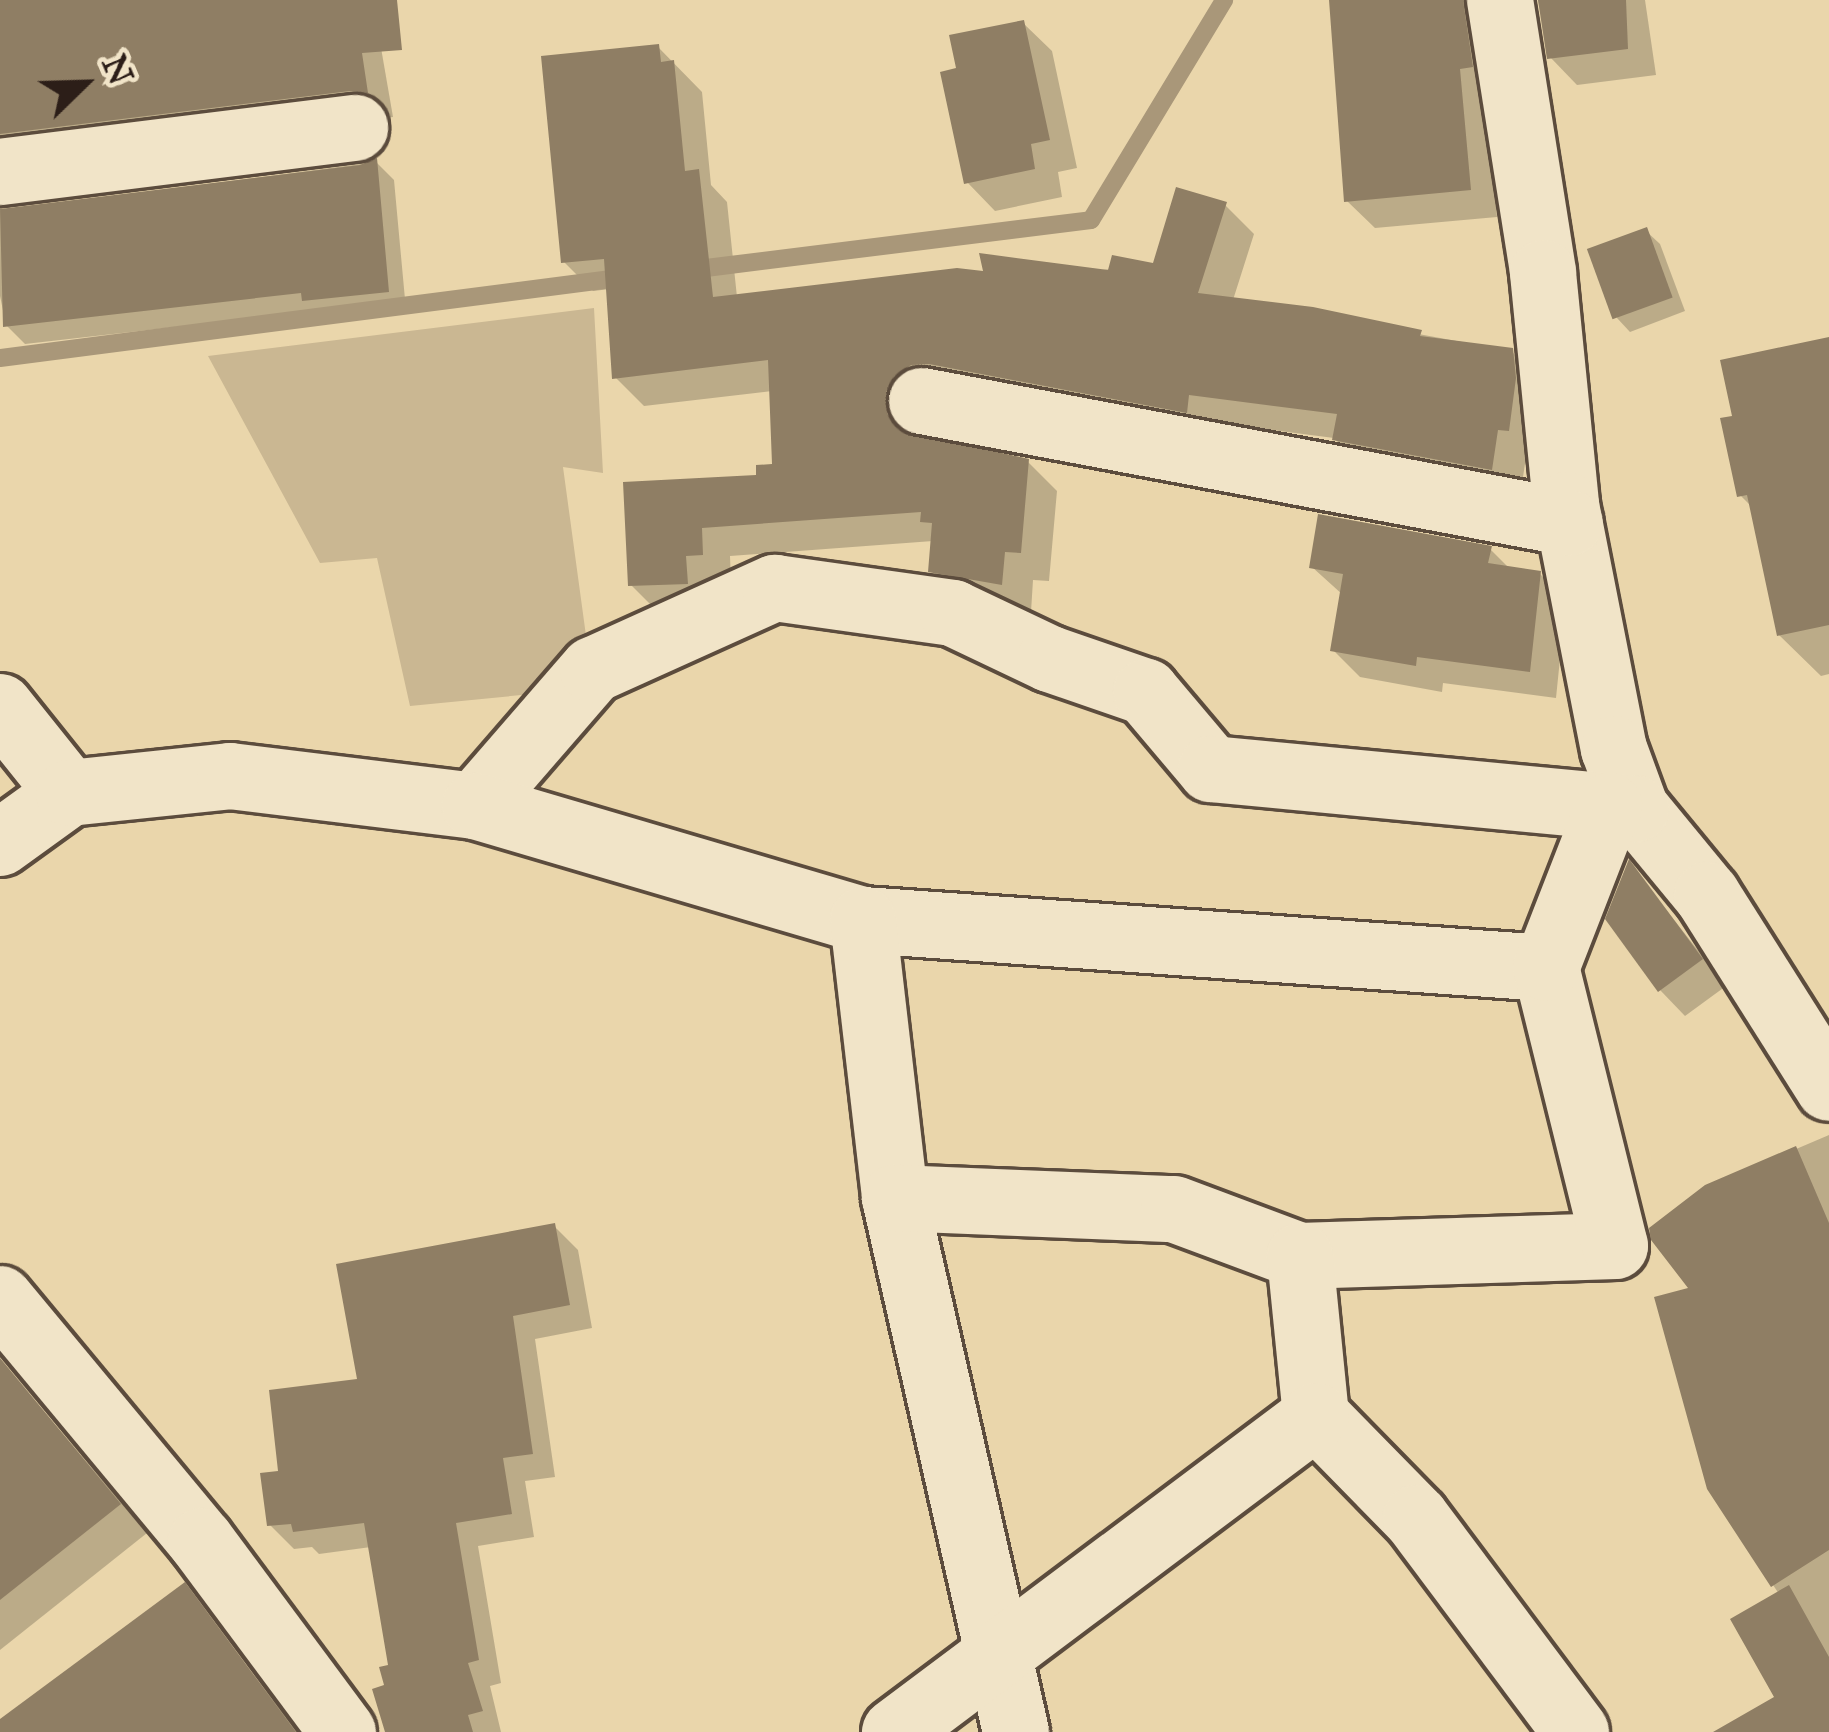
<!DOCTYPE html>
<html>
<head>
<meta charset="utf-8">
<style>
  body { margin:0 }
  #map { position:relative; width:1829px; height:1732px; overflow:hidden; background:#ead6ab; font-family:"IM FELL Great Primer",serif }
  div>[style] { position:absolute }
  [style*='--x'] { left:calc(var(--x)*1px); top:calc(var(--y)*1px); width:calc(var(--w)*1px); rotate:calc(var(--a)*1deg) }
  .green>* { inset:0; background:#cab792 }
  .shadow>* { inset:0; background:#0003 }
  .stream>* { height:18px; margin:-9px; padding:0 9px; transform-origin:9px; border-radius:9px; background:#a99779 }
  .building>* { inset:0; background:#8f7e64; transform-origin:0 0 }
  .roads { filter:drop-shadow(3px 0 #5c4c3d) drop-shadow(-3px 0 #5c4c3d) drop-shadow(0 3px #5c4c3d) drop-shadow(0 -3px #5c4c3d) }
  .minor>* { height:66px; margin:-33px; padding:0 33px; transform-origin:33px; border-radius:33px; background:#f1e4c8 }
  span { translate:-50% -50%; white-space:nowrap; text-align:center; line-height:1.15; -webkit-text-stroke:10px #f1e4c8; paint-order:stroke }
  .north { position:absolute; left:24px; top:24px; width:120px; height:120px; -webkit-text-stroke:9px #f1e4c8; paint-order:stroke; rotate:67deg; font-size:33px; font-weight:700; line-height:48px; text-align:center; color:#2c1e18 }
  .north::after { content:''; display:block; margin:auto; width:42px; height:54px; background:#2c1e18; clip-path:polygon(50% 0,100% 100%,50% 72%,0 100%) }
</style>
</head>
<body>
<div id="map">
  <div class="green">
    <i style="clip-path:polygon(594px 308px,603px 473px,563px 467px,587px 643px,542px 693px,410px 706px,377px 558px,320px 563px,208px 356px)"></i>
  </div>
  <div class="shadow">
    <i style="clip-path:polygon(0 0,360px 0,380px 42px,393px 117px,0 167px)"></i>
    <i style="clip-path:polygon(1331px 0,1502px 0,1486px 96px,1497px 217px,1375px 228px,1347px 201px)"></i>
    <i style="clip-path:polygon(1538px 0,1645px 0,1656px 75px,1577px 85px,1550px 57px)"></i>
    <i style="clip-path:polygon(1023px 23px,1052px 51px,1077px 168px,1058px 172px,1062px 197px,995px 211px,967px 182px,959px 71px)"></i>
    <i style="clip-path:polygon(658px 47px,702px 92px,711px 185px,727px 202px,737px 297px,1155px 266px,1225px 205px,1254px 234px,1233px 300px,1511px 351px,1541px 380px,1537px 458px,1526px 457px,1520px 497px,1364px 468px,1334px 438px,1218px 423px,1215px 440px,913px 423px,914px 437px,1028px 462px,1057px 491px,1049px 581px,1033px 580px,1031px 612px,960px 600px,931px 570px,933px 541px,730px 556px,731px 583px,660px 614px,631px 585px,775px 467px,772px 391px,644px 406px,615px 377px,610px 289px,593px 291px,564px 262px)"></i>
    <i style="clip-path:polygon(376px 162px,394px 180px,406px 310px,323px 318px,316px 311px,25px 344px,6px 325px,0 296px,0 211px)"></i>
    <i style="clip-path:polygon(1646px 231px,1660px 244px,1685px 311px,1630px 332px,1617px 318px)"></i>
    <i style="clip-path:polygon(1829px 340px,1829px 674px,1821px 676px,1779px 635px,1753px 508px,1740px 495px,1736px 418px)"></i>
    <i style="clip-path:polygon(1490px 549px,1510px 569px,1539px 573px,1566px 600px,1556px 698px,1443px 683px,1442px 692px,1360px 677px,1333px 650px,1343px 595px,1312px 567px)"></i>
    <i style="clip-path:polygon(1630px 864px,1726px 986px,1685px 1016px,1660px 990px)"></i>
    <i style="clip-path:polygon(1829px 1135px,1829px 1732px,1780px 1732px,1779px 1594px,1709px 1488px,1693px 1290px,1707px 1187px)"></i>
    <i style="clip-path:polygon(554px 1226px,578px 1250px,592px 1328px,535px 1339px,555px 1477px,525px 1481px,534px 1537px,478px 1546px,501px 1683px,490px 1686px,501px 1732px,389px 1732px,391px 1667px,371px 1547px,319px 1554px,312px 1547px,294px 1549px,270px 1525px,282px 1474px,361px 1382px)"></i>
    <i style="clip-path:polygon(0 1360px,147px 1533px,0 1650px)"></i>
    <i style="clip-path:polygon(184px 1586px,298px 1732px,0 1732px,0 1723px)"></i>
  </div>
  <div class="stream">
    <i style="--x:690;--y:270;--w:404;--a:-7.1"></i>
    <i style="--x:1091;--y:220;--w:257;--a:-58.8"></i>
    <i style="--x:0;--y:358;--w:632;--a:-7.36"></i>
  </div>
  <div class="building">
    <i style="clip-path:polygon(0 0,397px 0,402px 50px,362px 53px,368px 93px,350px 91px,0 134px)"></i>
    <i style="clip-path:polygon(1329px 0,1463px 0,1473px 67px,1460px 69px,1471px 190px,1344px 202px)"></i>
    <i style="clip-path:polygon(1538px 0,1626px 0,1628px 49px,1547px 59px)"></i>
    <i style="clip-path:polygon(1024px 20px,1050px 140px,1031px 144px,1035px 169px,964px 184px,940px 72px,956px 68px,949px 35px)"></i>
    <i style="clip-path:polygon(659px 44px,661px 62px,674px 60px,685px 171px,699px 169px,713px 297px,957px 268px,983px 271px,979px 253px,1108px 270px,1112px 255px,1153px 263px,1176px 187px,1227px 202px,1198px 293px,1313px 307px,1422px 330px,1420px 336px,1513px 348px,1516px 378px,1509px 431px,1498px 430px,1492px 470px,1332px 440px,1337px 414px,1189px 395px,1187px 413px,929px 364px,911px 365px,894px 376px,886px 393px,887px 414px,899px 430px,1029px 459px,1021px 553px,1005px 552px,1002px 585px,928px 572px,932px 523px,920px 522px,921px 512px,702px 528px,703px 555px,686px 556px,688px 584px,628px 586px,623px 482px,756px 475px,756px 465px,772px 464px,768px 360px,612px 379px,604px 259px,561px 263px,541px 56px)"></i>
    <i style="clip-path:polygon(377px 158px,389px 292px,302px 301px,301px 293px,3px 327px,0 209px,360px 165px)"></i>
    <i style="left:1647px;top:227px;width:75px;height:64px;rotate:70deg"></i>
    <i style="clip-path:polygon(1829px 337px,1829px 625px,1777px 636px,1747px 495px,1737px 497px,1720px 418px,1732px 416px,1720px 360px)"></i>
    <i style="clip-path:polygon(1318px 514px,1492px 546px,1488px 563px,1541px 571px,1530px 672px,1417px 657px,1416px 666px,1330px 651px,1343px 574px,1309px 568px)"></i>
    <i style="clip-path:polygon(1629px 859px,1703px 959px,1658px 992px,1605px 919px)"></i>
    <i style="clip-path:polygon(1796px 1146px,1829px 1223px,1829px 1550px,1771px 1587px,1707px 1489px,1654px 1297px,1688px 1288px,1651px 1240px,1649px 1228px,1705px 1185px)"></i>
    <i style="clip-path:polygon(555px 1223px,570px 1305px,513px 1316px,533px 1454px,503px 1458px,512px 1514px,456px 1523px,479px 1660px,468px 1663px,483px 1711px,468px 1715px,473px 1732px,385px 1732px,372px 1689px,384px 1685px,379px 1667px,388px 1665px,364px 1523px,293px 1532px,291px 1524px,267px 1526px,260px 1473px,278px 1471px,269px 1390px,357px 1379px,336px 1264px)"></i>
    <i style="clip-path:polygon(0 1358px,121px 1504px,0 1600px)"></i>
    <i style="clip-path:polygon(185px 1582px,296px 1732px,0 1732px,0 1719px)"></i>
    <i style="clip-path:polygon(1789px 1585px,1829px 1657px,1829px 1732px,1713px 1732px,1774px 1697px,1730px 1619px)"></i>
  </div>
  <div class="roads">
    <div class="minor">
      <i style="--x:1500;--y:0;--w:276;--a:81"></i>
      <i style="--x:1543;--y:273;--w:233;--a:84.3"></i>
      <i style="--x:1566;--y:505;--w:249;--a:78.9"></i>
      <i style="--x:1614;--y:749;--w:64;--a:69.9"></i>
      <i style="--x:1636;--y:809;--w:112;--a:50.5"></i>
      <i style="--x:1707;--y:895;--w:228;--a:57.7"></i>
      <i style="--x:0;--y:172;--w:358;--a:-7.1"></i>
      <i style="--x:922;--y:401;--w:659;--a:10.66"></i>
      <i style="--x:0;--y:707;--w:110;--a:51.3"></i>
      <i style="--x:475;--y:806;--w:180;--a:-49.1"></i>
      <i style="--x:593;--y:670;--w:200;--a:-24.3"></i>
      <i style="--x:775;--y:588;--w:180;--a:8"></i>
      <i style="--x:953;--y:613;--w:107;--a:25.4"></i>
      <i style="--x:1050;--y:659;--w:102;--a:19"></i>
      <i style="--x:1146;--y:692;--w:101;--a:49.8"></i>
      <i style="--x:1211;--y:769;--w:427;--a:5.4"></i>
      <i style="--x:0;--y:843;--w:85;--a:-35.9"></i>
      <i style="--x:69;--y:793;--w:162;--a:-6"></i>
      <i style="--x:230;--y:776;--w:247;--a:7"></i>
      <i style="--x:475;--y:806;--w:404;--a:16.4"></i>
      <i style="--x:863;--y:920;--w:685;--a:4.02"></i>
      <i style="--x:863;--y:920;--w:280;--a:83.4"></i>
      <i style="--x:895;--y:1198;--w:548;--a:77.23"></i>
      <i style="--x:895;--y:1198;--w:279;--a:2.3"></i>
      <i style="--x:1174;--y:1209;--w:134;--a:20.5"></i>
      <i style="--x:1300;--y:1256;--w:315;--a:-1.8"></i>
      <i style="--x:1615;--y:1246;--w:286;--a:-103.9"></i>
      <i style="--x:1546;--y:968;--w:174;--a:-68.7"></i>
      <i style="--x:1300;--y:1256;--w:161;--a:84.3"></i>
      <i style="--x:1316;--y:1416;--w:143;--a:45.6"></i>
      <i style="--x:1416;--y:1518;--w:267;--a:53.2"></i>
      <i style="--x:0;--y:1299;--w:315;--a:50.3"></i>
      <i style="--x:201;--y:1541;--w:238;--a:53.4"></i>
      <i style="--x:895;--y:1732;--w:526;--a:-36.89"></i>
    </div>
  </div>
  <div class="north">N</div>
</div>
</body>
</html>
